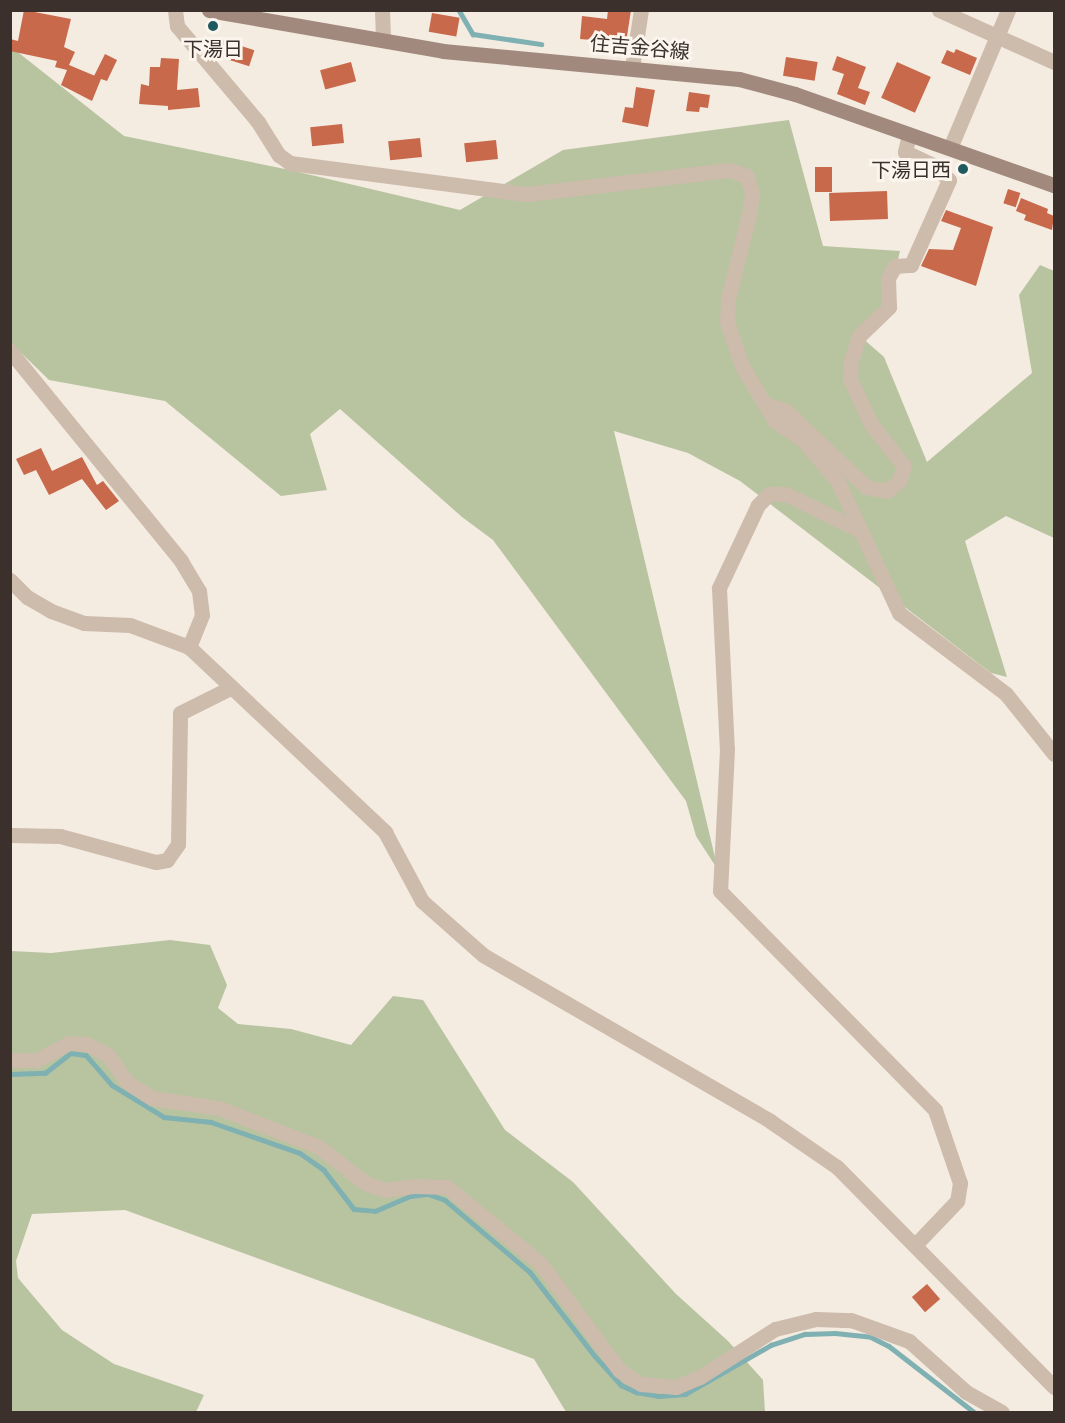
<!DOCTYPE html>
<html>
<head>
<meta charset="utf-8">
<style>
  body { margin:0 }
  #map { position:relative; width:1065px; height:1423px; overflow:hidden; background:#f4ebe1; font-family:"Golos Text","Noto Sans JP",sans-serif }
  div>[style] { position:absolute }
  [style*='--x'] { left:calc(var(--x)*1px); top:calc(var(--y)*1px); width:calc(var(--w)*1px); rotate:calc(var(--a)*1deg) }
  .green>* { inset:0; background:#b8c4a0 }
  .stream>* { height:4.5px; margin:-2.25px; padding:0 2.25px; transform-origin:2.25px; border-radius:2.25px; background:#7fb0b2 }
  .building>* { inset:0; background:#c8694b; transform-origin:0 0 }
  .street>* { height:15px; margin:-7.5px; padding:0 7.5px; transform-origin:7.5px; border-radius:7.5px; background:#cdbbac }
  .secondary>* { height:15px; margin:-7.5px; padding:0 7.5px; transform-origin:7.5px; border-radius:7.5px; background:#a18a7d }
  .dots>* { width:16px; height:16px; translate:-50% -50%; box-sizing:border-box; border:3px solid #fbf5ee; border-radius:50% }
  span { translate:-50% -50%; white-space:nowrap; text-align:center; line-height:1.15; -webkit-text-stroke:6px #fbf5ee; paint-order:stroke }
  .street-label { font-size:20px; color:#3b302b }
  .poi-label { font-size:20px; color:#3b302b }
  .right { translate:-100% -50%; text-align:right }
  .frame { position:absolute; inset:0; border:12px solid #3b302b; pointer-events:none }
</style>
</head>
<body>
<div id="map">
  <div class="green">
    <i style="clip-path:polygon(10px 46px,124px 136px,290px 170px,460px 210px,563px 150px,789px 120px,823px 246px,900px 251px,889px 298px,860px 336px,884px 357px,927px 462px,1032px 373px,1019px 295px,1040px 265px,1054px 271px,1054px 538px,1006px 516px,965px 541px,1007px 677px,991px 673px,740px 481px,688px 453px,614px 431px,718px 870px,696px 836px,686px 801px,493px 540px,462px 517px,340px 409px,310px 434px,327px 490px,281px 496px,165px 401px,49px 380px,11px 343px)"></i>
    <i style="clip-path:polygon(170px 940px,210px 945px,227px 985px,218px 1008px,238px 1024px,291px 1029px,351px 1045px,393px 996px,423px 1000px,505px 1130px,573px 1182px,676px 1294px,728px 1341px,763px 1380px,765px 1412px,566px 1412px,534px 1359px,125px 1210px,32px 1214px,16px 1261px,18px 1278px,62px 1330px,114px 1364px,204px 1395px,196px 1412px,11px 1412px,11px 951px,51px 953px)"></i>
  </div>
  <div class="stream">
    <i style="--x:459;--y:10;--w:28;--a:60"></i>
    <i style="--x:473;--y:34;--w:69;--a:8.4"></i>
    <i style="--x:10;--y:1074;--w:35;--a:-2"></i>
    <i style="--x:45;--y:1073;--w:33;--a:-38"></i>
    <i style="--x:71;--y:1053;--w:15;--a:8"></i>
    <i style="--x:86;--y:1055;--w:40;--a:49"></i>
    <i style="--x:112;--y:1085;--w:61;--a:31.6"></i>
    <i style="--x:164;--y:1117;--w:47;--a:6.1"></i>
    <i style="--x:211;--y:1122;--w:94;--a:19.2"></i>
    <i style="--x:300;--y:1153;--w:29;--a:35"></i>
    <i style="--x:324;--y:1170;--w:49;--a:52.4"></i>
    <i style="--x:354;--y:1209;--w:21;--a:5"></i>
    <i style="--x:375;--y:1211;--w:39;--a:-23"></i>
    <i style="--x:411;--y:1196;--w:17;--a:-7"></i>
    <i style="--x:428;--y:1194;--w:18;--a:19"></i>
    <i style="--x:445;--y:1200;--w:111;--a:40.3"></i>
    <i style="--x:530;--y:1272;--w:106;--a:52.3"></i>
    <i style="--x:595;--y:1356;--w:39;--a:48"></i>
    <i style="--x:621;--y:1385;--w:17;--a:25"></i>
    <i style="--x:636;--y:1392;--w:22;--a:10"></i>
    <i style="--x:658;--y:1396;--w:27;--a:-4"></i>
    <i style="--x:685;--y:1394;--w:99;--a:-29.7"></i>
    <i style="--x:771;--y:1345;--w:36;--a:-18"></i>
    <i style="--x:805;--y:1334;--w:30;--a:-2"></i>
    <i style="--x:835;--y:1333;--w:36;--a:6"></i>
    <i style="--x:871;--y:1337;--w:20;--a:27"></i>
    <i style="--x:889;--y:1346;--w:108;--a:37.8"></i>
  </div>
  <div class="building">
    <i style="clip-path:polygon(24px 10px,71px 19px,64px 47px,75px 52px,69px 65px,100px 78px,94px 76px,105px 54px,117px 60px,107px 81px,101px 79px,92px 101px,61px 85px,67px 70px,55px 67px,57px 61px,10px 51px,10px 39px,18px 41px)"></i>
    <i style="clip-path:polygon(608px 10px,631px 10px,626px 43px,580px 39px,582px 16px,607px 19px)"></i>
    <i style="left:432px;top:13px;width:28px;height:19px;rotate:10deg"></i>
    <i style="left:223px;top:40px;width:33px;height:17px;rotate:18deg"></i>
    <i style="clip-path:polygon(956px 49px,977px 58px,970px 75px,941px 63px,947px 50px,954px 53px)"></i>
    <i style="clip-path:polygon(837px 56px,866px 67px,858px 88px,870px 92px,865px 105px,837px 94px,844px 74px,832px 70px)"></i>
    <i style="left:786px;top:57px;width:32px;height:19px;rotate:9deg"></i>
    <i style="clip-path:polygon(161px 58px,179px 59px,177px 90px,198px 88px,200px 107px,168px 110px,168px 106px,139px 104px,141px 84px,149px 86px,150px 67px,160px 67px)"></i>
    <i style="left:351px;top:62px;width:20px;height:32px;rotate:75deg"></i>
    <i style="left:897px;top:62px;width:37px;height:39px;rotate:24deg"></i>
    <i style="clip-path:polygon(636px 87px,655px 90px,648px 127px,622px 122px,625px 107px,633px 108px)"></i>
    <i style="clip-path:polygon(689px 92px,710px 95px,708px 108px,700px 107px,699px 112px,686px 111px)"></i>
    <i style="left:342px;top:124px;width:19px;height:32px;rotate:84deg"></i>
    <i style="left:420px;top:138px;width:19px;height:32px;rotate:84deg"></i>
    <i style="left:496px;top:140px;width:19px;height:32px;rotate:84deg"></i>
    <i style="left:815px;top:167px;width:17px;height:25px"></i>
    <i style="left:1008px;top:189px;width:13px;height:15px;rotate:18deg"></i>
    <i style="left:887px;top:191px;width:28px;height:58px;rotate:88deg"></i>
    <i style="clip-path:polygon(1021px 198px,1048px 209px,1047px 213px,1054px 216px,1052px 230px,1024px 220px,1026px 215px,1016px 211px)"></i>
    <i style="clip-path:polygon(946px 210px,993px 227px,976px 286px,921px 266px,929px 249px,953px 250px,961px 228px,941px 221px)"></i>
    <i style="clip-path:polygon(41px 448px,52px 471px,82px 457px,97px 485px,103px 481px,119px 501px,106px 510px,82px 479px,49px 495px,36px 470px,24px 475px,16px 459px)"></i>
    <i style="left:927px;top:1284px;width:20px;height:20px;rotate:49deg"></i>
  </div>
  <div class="street">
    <i style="--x:175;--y:10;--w:16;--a:83"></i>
    <i style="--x:177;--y:26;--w:126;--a:49.8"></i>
    <i style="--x:258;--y:122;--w:39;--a:58"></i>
    <i style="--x:279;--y:155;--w:14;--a:36"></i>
    <i style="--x:290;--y:163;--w:239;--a:7.5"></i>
    <i style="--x:527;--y:194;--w:203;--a:-6.8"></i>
    <i style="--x:729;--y:170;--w:19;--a:18"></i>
    <i style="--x:747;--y:176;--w:18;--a:74"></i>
    <i style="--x:752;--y:193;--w:21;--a:98"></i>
    <i style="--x:749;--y:214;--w:88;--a:103.9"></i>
    <i style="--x:728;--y:299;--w:23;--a:92"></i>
    <i style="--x:727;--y:322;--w:46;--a:71.2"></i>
    <i style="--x:742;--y:366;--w:63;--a:59.3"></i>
    <i style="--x:774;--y:420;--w:35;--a:35"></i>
    <i style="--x:803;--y:440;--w:55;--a:50.2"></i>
    <i style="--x:838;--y:482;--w:145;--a:65"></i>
    <i style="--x:899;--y:613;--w:134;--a:37.1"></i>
    <i style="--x:1006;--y:694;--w:77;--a:51.3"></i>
    <i style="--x:382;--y:10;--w:30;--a:88"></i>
    <i style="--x:939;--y:10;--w:126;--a:24.3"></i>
    <i style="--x:632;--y:68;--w:59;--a:-81.2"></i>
    <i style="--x:950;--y:148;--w:150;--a:-67.2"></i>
    <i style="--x:10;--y:351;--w:271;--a:50.8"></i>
    <i style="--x:181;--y:561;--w:35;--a:59"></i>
    <i style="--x:199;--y:591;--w:24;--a:83"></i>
    <i style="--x:202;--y:615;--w:35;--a:112"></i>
    <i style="--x:765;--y:404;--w:22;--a:18"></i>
    <i style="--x:786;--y:411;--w:110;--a:43.5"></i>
    <i style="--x:866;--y:487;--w:21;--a:11"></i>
    <i style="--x:887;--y:491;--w:16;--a:-40"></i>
    <i style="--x:899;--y:481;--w:16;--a:-72"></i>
    <i style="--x:904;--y:466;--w:53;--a:-128.2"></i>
    <i style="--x:871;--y:424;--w:50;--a:-115"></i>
    <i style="--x:850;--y:379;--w:18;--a:-87"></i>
    <i style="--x:851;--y:361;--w:26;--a:-72"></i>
    <i style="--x:859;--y:336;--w:42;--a:-44"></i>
    <i style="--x:889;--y:307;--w:29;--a:-92"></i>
    <i style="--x:888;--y:278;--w:14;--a:-60"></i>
    <i style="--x:895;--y:266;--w:16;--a:-4"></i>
    <i style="--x:911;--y:265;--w:93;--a:-65.9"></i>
    <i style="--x:949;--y:180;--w:22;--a:-137"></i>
    <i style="--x:933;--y:165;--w:31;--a:-155"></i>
    <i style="--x:905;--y:152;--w:18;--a:-77"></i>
    <i style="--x:857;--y:529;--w:79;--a:-153.8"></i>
    <i style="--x:786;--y:494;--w:17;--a:180"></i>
    <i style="--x:769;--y:494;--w:16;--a:135"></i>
    <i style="--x:758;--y:505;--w:92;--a:115.2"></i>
    <i style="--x:719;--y:588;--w:161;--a:87.2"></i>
    <i style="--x:727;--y:749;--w:142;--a:92.8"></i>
    <i style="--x:720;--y:891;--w:307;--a:45.5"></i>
    <i style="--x:935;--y:1110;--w:77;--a:71.1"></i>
    <i style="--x:960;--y:1183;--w:18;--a:99"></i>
    <i style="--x:957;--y:1201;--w:61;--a:133.7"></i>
    <i style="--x:10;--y:580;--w:24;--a:45"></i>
    <i style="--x:27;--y:597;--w:28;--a:30"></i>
    <i style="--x:51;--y:611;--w:35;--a:20"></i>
    <i style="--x:84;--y:623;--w:46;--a:2.5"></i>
    <i style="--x:130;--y:625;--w:63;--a:20.4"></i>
    <i style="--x:189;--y:647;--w:270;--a:43.3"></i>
    <i style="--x:385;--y:832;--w:78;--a:61.8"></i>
    <i style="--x:422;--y:901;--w:81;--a:41.5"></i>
    <i style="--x:483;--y:955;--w:332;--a:30"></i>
    <i style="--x:770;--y:1121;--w:81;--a:34.5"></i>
    <i style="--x:837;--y:1167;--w:309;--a:45.4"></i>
    <i style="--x:10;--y:835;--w:50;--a:1.1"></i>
    <i style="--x:60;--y:836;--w:99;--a:15.2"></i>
    <i style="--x:156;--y:862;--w:11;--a:-10"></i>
    <i style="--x:167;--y:860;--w:19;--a:-55"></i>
    <i style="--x:178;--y:844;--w:131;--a:-89.1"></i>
    <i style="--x:180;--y:713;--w:56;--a:-26.6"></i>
    <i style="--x:10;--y:1060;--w:27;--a:0"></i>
    <i style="--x:37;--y:1060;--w:36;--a:-28"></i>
    <i style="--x:69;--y:1043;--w:18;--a:3"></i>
    <i style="--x:87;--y:1044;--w:24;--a:28"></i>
    <i style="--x:108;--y:1055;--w:33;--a:55"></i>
    <i style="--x:127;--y:1082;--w:30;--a:33"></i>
    <i style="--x:152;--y:1098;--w:68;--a:8.5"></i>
    <i style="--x:219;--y:1108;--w:107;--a:21.3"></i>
    <i style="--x:319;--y:1147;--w:58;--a:38"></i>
    <i style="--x:365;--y:1183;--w:21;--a:19"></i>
    <i style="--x:385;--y:1190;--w:30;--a:-8"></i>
    <i style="--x:415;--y:1186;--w:32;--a:2"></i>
    <i style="--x:447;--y:1187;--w:120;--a:39.3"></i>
    <i style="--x:540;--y:1263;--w:134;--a:53.5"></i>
    <i style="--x:620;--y:1371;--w:25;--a:32"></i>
    <i style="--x:641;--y:1384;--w:35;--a:5"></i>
    <i style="--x:676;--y:1387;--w:26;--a:-23"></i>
    <i style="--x:700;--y:1377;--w:89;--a:-32.6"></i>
    <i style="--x:775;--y:1329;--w:42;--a:-13.7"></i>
    <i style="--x:816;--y:1319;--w:35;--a:2"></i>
    <i style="--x:851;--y:1320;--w:62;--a:19.9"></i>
    <i style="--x:909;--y:1341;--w:76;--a:41.8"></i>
    <i style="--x:966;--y:1392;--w:41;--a:29.1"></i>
  </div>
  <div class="secondary">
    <i style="--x:209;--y:10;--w:238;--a:9.9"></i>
    <i style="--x:443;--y:51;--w:297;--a:5.4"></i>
    <i style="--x:739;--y:79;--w:58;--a:15"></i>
    <i style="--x:795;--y:94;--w:275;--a:19.4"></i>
  </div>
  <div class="dots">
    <i style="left:213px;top:26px;background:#1f5a5e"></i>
    <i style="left:963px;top:169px;background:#1f5a5e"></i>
  </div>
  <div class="street-label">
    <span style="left:640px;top:47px;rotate:5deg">住吉金谷線</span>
  </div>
  <div class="poi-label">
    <span style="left:213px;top:48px">下湯日</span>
    <span class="right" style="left:951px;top:169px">下湯日西</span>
  </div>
  <div class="frame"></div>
</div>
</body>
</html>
